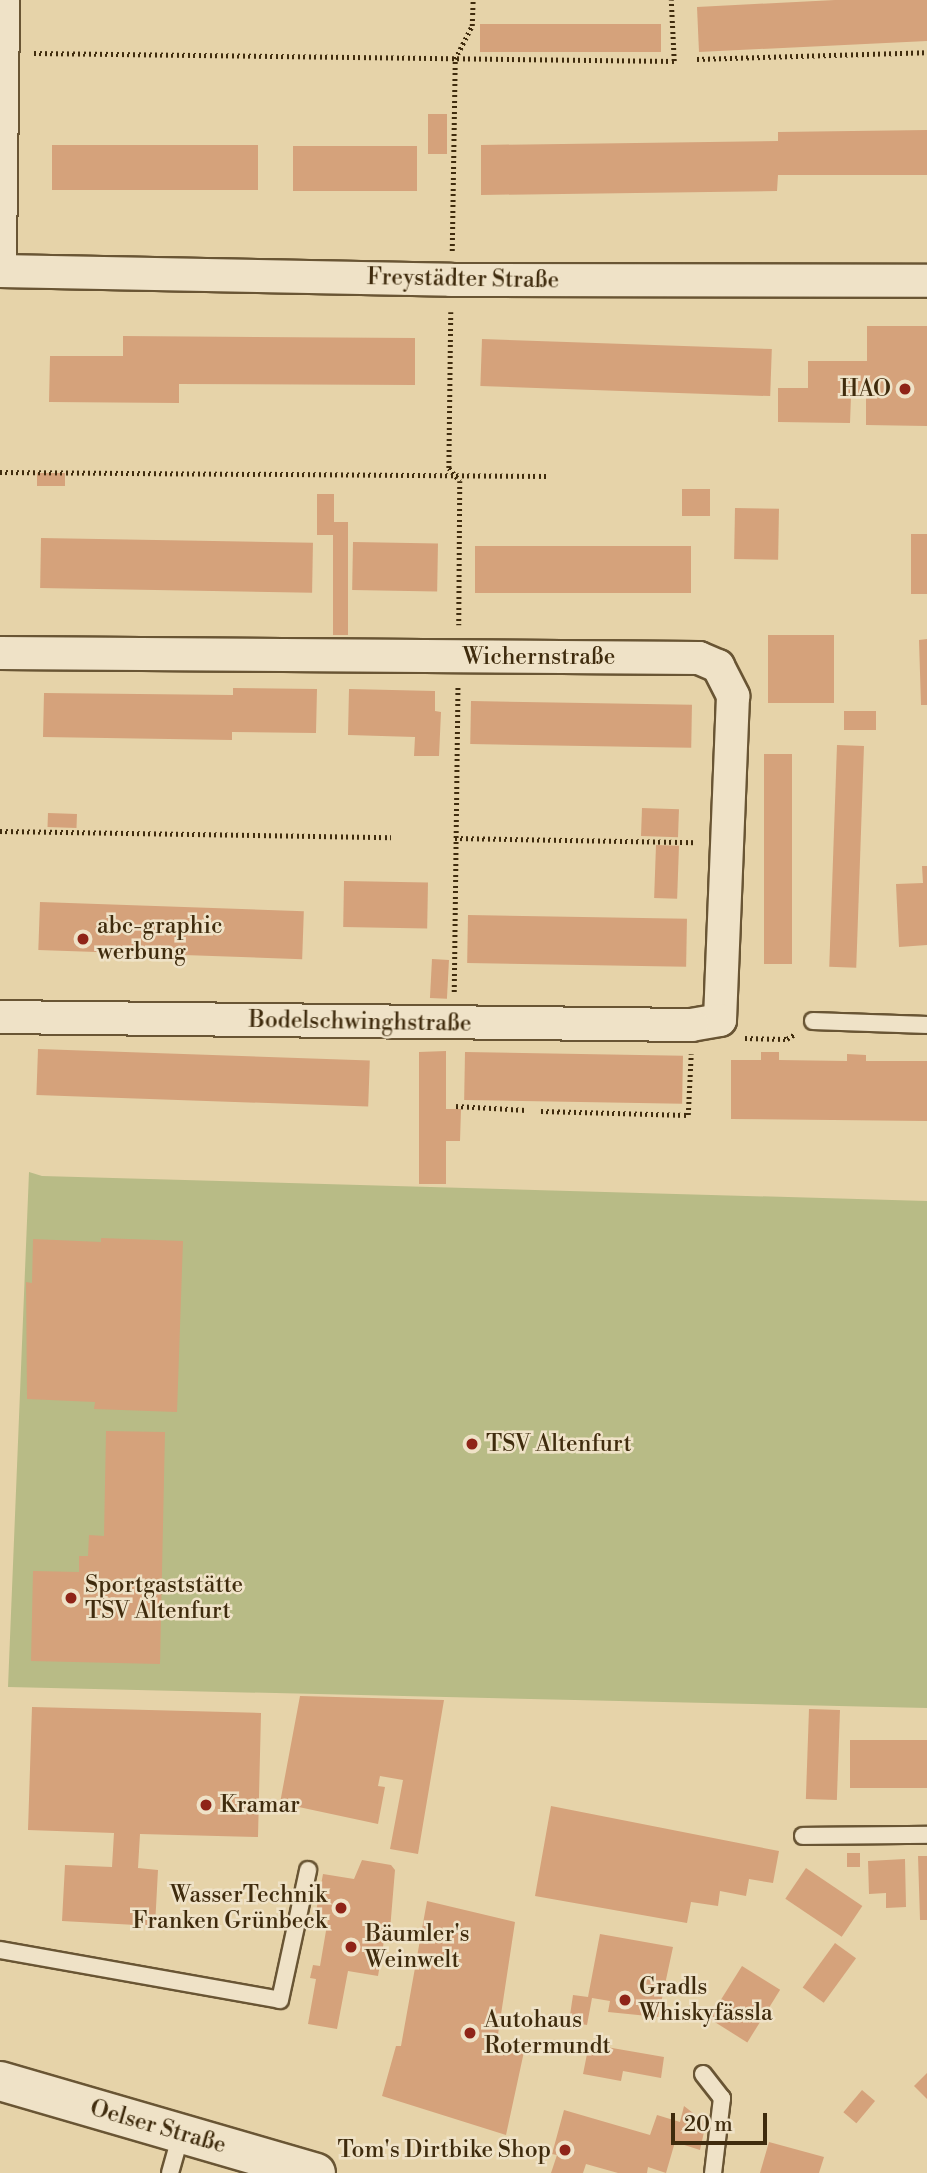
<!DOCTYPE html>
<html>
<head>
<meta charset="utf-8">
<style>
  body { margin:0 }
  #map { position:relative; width:927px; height:2173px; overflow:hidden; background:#e6d3a9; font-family:"Libre Bodoni",serif }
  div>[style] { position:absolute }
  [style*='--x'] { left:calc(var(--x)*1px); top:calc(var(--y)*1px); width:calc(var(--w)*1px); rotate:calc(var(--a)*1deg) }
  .green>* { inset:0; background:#b8bb86 }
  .building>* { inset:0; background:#d5a27b; transform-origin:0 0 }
  .path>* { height:4.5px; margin-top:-2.25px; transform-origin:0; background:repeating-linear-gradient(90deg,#3f2b0d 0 2px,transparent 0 5.5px) }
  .roads { filter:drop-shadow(2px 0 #695534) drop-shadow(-2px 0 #695534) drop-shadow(0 2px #695534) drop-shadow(0 -2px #695534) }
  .service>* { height:16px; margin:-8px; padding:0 8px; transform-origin:8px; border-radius:8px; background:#efe2c7 }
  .minor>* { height:32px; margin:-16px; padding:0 16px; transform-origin:16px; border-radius:16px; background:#efe2c7 }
  .secondary>* { height:38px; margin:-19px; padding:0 19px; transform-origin:19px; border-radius:19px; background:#efe2c7 }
  .dots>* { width:19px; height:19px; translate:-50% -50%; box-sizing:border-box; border:4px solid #efe2c7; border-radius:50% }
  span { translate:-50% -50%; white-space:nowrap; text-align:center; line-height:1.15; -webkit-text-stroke:5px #efe2c7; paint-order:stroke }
  .street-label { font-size:23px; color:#3f2b0d }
  .poi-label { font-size:23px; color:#3f2b0d }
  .right { translate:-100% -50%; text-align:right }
  .left { translate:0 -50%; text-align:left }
  .scale { position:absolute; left:671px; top:2113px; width:96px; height:32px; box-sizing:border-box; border:4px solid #3f2b0d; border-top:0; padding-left:9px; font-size:21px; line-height:24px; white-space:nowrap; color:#3f2b0d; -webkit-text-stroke:5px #efe2c7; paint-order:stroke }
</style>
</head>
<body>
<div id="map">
  <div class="green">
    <i style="clip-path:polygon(29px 1172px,42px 1176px,927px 1201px,927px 1708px,8px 1687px)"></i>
  </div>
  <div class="building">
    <i style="clip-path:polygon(835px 0,927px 0,927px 41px,699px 52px,697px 7px)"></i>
    <i style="left:480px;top:24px;width:181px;height:28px"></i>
    <i style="left:428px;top:114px;width:19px;height:40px"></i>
    <i style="clip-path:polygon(927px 130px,927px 175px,778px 175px,777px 191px,481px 195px,481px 145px,778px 141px,778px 132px)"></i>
    <i style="left:52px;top:145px;width:206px;height:45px"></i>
    <i style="left:293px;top:146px;width:124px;height:45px"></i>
    <i style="clip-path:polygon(867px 326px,927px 326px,927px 426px,866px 425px,866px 395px,851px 396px,850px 423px,778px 422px,778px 388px,808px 388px,808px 361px,867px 361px)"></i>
    <i style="clip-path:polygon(123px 336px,415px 338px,415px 385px,179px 384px,179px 403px,49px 402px,50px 356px,123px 356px)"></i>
    <i style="left:482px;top:339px;width:290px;height:47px;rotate:2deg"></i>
    <i style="left:37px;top:473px;width:28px;height:13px"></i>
    <i style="left:682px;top:489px;width:28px;height:27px"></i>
    <i style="clip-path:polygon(317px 494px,334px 494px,334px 522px,348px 522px,348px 635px,333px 635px,333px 535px,317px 535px)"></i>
    <i style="left:735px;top:508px;width:44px;height:51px;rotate:1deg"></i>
    <i style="left:927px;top:534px;width:60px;height:16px;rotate:90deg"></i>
    <i style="left:41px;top:538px;width:272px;height:50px;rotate:1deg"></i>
    <i style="left:353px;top:542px;width:85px;height:48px;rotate:1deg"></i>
    <i style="left:475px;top:546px;width:216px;height:47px"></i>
    <i style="left:768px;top:635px;width:66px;height:68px"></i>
    <i style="clip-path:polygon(927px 639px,927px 705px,921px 705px,919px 640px)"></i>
    <i style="clip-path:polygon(233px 688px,317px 689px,316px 733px,232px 732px,232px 740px,43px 737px,44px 693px,233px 695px)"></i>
    <i style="clip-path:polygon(349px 689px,435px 691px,435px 711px,441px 712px,439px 756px,414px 756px,415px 737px,348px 735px)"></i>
    <i style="left:471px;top:701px;width:221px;height:43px;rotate:1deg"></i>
    <i style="left:844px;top:711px;width:32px;height:19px"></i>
    <i style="left:837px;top:745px;width:27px;height:222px;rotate:2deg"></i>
    <i style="left:764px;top:754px;width:28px;height:210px"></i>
    <i style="left:642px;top:808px;width:37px;height:28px;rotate:2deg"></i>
    <i style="left:48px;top:813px;width:29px;height:14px;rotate:2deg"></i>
    <i style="left:656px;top:845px;width:23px;height:53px;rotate:2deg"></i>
    <i style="clip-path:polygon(922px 866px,927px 866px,927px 945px,899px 947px,896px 884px,923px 883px)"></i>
    <i style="left:344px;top:881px;width:84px;height:46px;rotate:1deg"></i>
    <i style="left:40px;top:902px;width:264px;height:48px;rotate:2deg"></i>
    <i style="left:468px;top:915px;width:219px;height:48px;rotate:1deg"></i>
    <i style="left:432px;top:959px;width:17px;height:39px;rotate:3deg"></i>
    <i style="left:38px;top:1049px;width:332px;height:46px;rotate:2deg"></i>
    <i style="clip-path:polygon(446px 1051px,446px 1109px,461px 1109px,460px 1141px,446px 1141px,446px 1184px,419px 1184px,419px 1052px)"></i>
    <i style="left:465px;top:1052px;width:218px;height:48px;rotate:1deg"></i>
    <i style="clip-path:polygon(761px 1052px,779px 1052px,779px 1060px,847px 1061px,847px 1054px,866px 1055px,866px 1061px,927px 1061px,927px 1121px,731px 1119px,731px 1060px,761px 1060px)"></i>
    <i style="clip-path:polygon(101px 1238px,183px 1241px,177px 1412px,94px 1409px,95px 1402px,27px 1399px,26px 1282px,32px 1283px,33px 1239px,101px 1242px)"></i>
    <i style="clip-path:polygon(106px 1431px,165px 1432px,160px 1664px,31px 1661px,33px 1571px,79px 1572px,79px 1556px,88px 1556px,89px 1535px,104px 1536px)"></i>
    <i style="clip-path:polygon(300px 1696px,444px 1700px,418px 1854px,390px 1849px,403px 1780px,380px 1776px,378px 1786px,385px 1787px,378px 1824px,280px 1803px)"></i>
    <i style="clip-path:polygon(32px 1707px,261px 1713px,258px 1837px,140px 1834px,138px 1868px,158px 1870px,155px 1926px,62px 1921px,65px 1865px,112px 1867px,114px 1833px,28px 1830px)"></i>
    <i style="left:809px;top:1709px;width:31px;height:90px;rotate:2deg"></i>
    <i style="left:927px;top:1740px;width:48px;height:77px;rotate:90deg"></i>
    <i style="clip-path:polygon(551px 1806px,779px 1851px,773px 1883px,749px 1879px,746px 1896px,720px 1891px,718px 1906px,691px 1902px,687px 1923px,535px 1896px)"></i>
    <i style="left:847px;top:1853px;width:13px;height:14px"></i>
    <i style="clip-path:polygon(918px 1856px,927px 1856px,927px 1920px,920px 1920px)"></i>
    <i style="clip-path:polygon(905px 1859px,906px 1907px,886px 1908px,886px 1893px,869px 1894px,868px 1861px)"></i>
    <i style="clip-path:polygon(362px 1860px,391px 1865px,395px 1870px,390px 1930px,386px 1929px,378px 1976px,348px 1971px,337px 2029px,308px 2024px,316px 1979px,310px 1978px,313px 1965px,320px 1966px,328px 1919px,315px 1917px,323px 1874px,354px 1879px)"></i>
    <i style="left:806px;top:1868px;width:68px;height:37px;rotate:34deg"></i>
    <i style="clip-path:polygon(427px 1901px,515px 1922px,497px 2041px,525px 2047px,506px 2135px,382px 2096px,396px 2046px,401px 2046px)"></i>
    <i style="clip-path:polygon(600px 1934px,673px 1947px,658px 2017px,608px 2012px,610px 2001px,592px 1998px,587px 2025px,569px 2022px,573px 1995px,588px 1997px)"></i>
    <i style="left:835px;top:1943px;width:26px;height:55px;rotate:36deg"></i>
    <i style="left:742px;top:1966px;width:45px;height:62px;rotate:32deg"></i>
    <i style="clip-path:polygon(589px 2044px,664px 2057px,661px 2078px,623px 2071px,621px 2081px,583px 2074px)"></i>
    <i style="clip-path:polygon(927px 2073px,927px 2099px,914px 2086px)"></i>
    <i style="left:862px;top:2090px;width:17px;height:29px;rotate:40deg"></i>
    <i style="clip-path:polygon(684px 2106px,706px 2123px,700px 2150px,675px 2142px,666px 2173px,648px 2167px,647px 2173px,618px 2173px,586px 2164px,583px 2173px,551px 2173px,557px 2155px,552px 2154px,564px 2110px,650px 2135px,657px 2115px,680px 2122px)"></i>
    <i style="clip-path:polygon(769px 2142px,824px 2157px,819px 2173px,760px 2173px)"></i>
  </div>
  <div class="path">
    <i style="--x:34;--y:53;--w:640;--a:0.72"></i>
    <i style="--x:674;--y:61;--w:61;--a:-92.8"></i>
    <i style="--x:697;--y:59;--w:230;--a:-1.7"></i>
    <i style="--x:452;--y:251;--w:192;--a:-89.1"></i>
    <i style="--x:455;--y:59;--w:37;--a:-63"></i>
    <i style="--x:472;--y:26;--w:26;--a:-88"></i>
    <i style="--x:451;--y:312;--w:156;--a:90.7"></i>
    <i style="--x:449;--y:468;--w:17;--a:50"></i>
    <i style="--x:460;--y:481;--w:144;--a:90.4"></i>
    <i style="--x:0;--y:472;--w:548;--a:0.42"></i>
    <i style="--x:0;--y:831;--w:391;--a:0.9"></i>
    <i style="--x:455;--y:838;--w:241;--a:1"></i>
    <i style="--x:454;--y:992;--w:306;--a:-89.3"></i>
    <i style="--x:745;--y:1038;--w:42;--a:1.4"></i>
    <i style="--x:787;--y:1039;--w:9;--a:-32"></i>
    <i style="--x:456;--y:1106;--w:70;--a:3.3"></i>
    <i style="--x:541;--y:1111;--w:147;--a:1.6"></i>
    <i style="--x:688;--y:1115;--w:61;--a:-87.2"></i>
  </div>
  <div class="roads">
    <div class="service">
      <i style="--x:813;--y:1021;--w:114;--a:2"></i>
      <i style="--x:803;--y:1836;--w:124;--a:-0.5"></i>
      <i style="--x:0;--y:1950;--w:284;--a:10.1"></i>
      <i style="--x:280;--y:2000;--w:133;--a:-77.8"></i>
      <i style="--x:703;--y:2074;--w:31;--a:52"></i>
      <i style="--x:722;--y:2098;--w:76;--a:96.8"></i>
      <i style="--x:170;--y:2173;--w:41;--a:-74.2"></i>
    </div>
    <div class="minor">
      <i style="--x:0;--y:257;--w:257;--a:-89.3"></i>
      <i style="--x:0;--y:271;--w:451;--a:1.1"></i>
      <i style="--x:451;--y:280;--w:476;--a:0.1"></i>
      <i style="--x:0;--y:653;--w:699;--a:0.41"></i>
      <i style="--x:699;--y:658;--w:21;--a:23"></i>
      <i style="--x:718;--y:666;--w:34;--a:63"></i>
      <i style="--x:733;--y:696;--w:324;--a:92.3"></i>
      <i style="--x:720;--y:1020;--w:28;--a:170"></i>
      <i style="--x:692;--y:1025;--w:692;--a:-179.34"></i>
    </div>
    <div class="secondary">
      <i style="--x:0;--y:2081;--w:329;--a:16.2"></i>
    </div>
  </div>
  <div class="dots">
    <i style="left:905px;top:389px;background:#8f2418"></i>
    <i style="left:83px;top:939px;background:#8f2418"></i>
    <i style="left:472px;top:1444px;background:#8f2418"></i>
    <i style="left:71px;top:1598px;background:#8f2418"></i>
    <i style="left:206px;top:1805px;background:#8f2418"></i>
    <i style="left:341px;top:1908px;background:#8f2418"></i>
    <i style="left:351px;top:1947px;background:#8f2418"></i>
    <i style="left:625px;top:2000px;background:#8f2418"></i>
    <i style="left:470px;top:2033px;background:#8f2418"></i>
    <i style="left:565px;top:2150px;background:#8f2418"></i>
  </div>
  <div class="street-label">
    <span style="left:463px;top:279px;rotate:1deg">Freystädter Straße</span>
    <span style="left:539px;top:657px">Wichernstraße</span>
    <span style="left:360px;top:1022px;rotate:1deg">Bodelschwinghstraße</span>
    <span style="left:158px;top:2127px;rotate:16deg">Oelser Straße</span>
  </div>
  <div class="poi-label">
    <span class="right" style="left:891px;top:389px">HAO</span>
    <span class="left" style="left:97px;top:939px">abc-graphic<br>werbung</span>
    <span class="left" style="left:486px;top:1444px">TSV Altenfurt</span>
    <span class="left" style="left:85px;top:1598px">Sportgaststätte<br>TSV Altenfurt</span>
    <span class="left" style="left:220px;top:1805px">Kramar</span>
    <span class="right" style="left:327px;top:1908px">WasserTechnik<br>Franken Grünbeck</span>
    <span class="left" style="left:365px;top:1947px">Bäumler's<br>Weinwelt</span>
    <span class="left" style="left:639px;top:2000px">Gradls<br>Whiskyfässla</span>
    <span class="left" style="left:484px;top:2033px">Autohaus<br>Rotermundt</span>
    <span class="right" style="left:551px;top:2150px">Tom's Dirtbike Shop</span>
  </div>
  <div class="scale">20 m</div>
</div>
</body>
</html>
